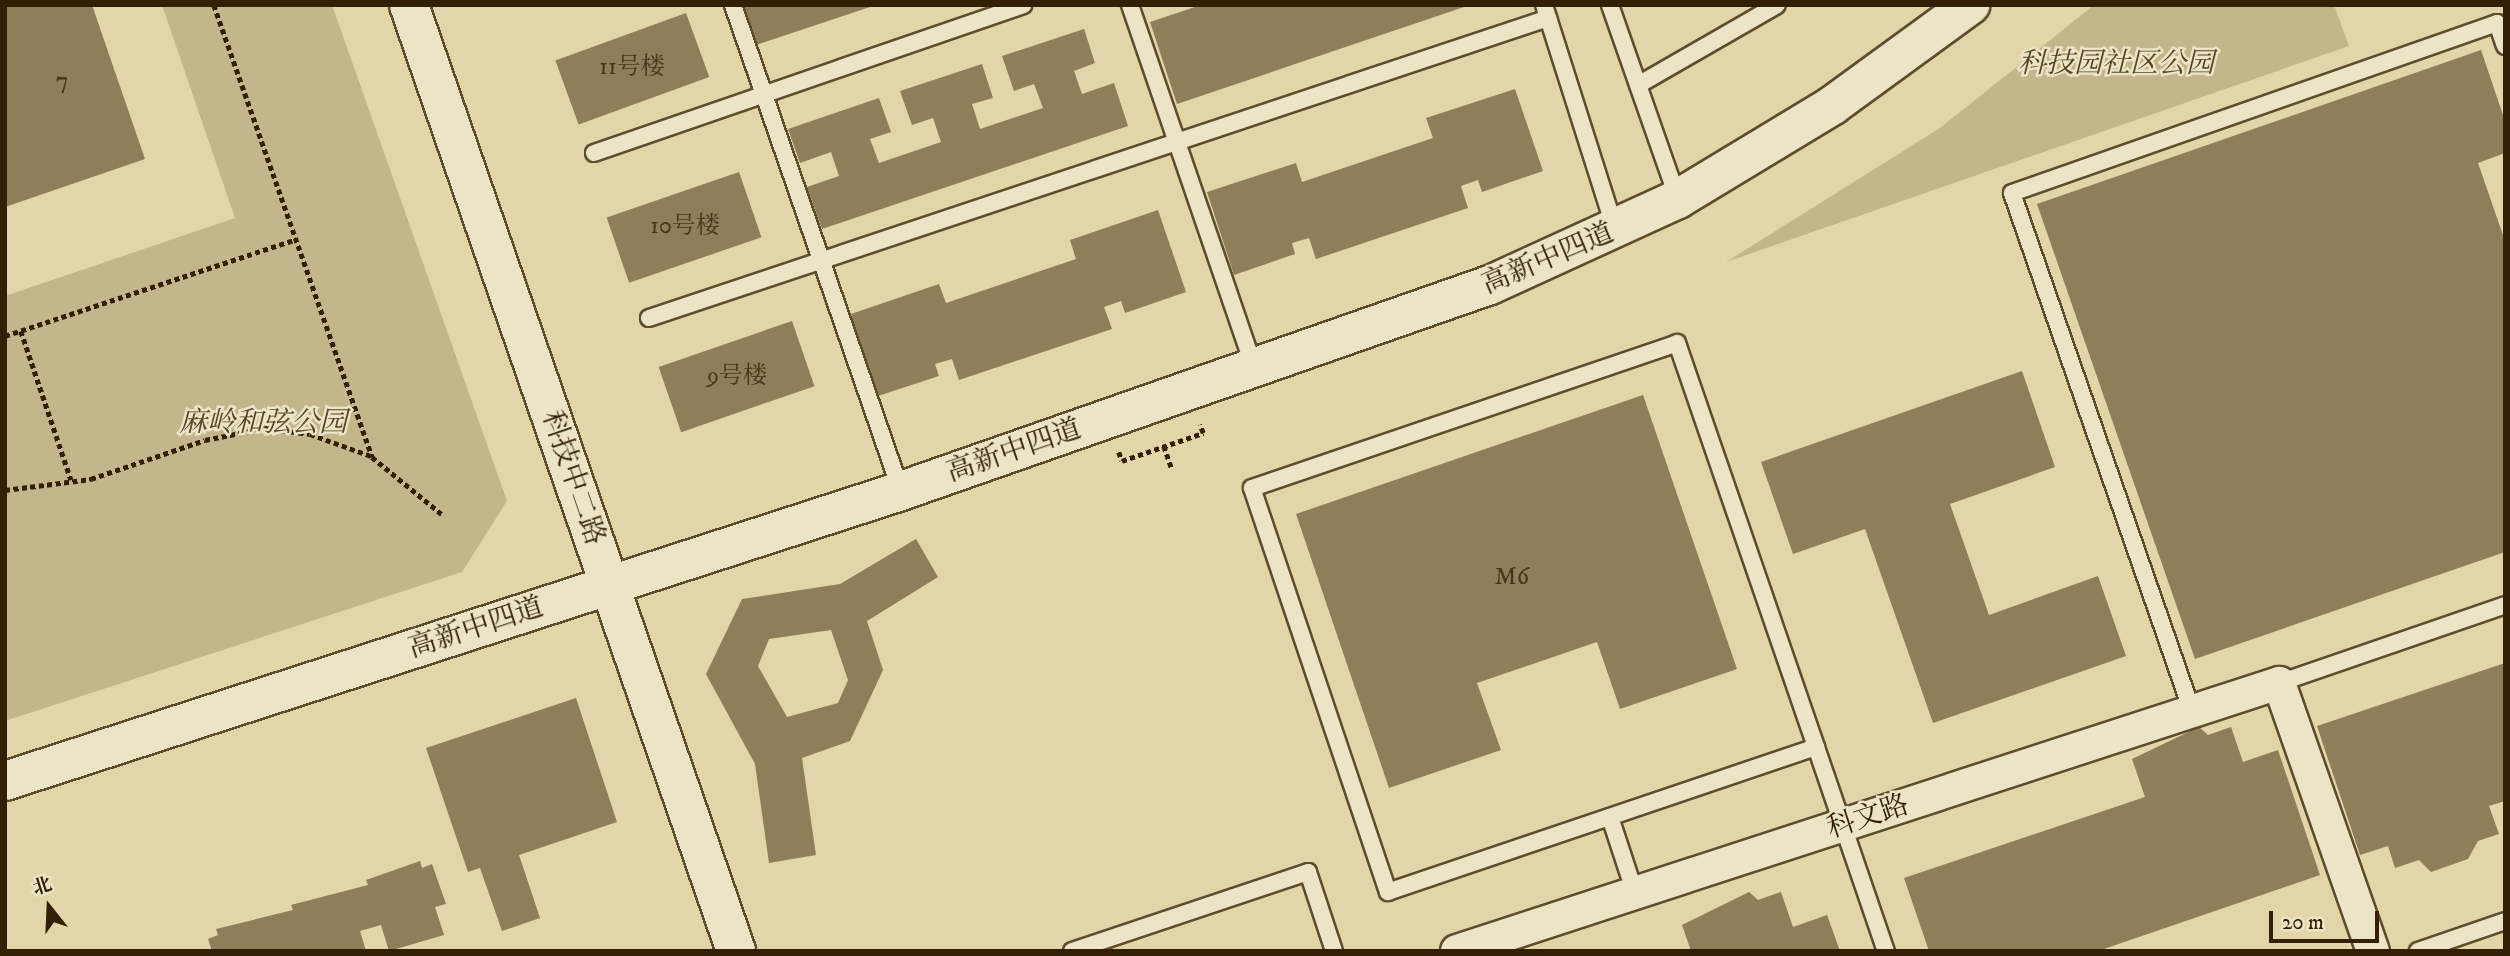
<!DOCTYPE html>
<html>
<head>
<meta charset="utf-8">
<style>
  body { margin:0 }
  #map { position:relative; width:2510px; height:956px; overflow:hidden; background:#e2d5a7; font-family:"IM FELL DW Pica","Noto Serif SC",serif }
  div>[style] { position:absolute }
  [style*='--x'] { left:calc(var(--x)*1px); top:calc(var(--y)*1px); width:calc(var(--w)*1px); rotate:calc(var(--a)*1deg) }
  .green>* { inset:0; background:#c4b68b }
  .building>* { inset:0; background:#8e7e59; transform-origin:0 0 }
  .path>* { height:4.5px; margin-top:-2.25px; transform-origin:0; background:repeating-linear-gradient(90deg,#321f04 0 5px,transparent 0 8.5px) }
  .roads { filter:drop-shadow(2px 0 #5e4c2d) drop-shadow(-2px 0 #5e4c2d) drop-shadow(0 2px #5e4c2d) drop-shadow(0 -2px #5e4c2d) }
  .service>* { height:16px; margin:-8px; padding:0 8px; transform-origin:8px; border-radius:8px; background:#ece4c6 }
  .minor>* { height:32px; margin:-16px; padding:0 16px; transform-origin:16px; border-radius:16px; background:#ece4c6 }
  .secondary>* { height:38px; margin:-19px; padding:0 19px; transform-origin:19px; border-radius:19px; background:#ece4c6 }
  span { translate:-50% -50%; white-space:nowrap; text-align:center; line-height:1.15; -webkit-text-stroke:5px #ece4c6; paint-order:stroke }
  .number-label { font-size:24px; color:#493719 }
  .number-label span { -webkit-text-stroke-width:0 }
  .park-label { font-size:28px; color:#564526; font-style:italic }
  .street-label { font-size:28px; color:#321f04 }
  .frame { position:absolute; inset:0; border:7px solid #321f04; pointer-events:none }
  .north { position:absolute; left:14px; top:872px; width:70px; height:70px; -webkit-text-stroke:5px #ece4c6; paint-order:stroke; rotate:342deg; font-size:19px; font-weight:700; line-height:28px; text-align:center; color:#321f04 }
  .north::after { content:''; display:block; margin:auto; width:24px; height:32px; background:#321f04; clip-path:polygon(50% 0,100% 100%,50% 72%,0 100%) }
  .scale { position:absolute; left:2269px; top:911px; width:110px; height:32px; box-sizing:border-box; border:4px solid #321f04; border-top:0; padding-left:9px; font-size:21px; line-height:24px; white-space:nowrap; color:#321f04; -webkit-text-stroke:5px #ece4c6; paint-order:stroke }
</style>
</head>
<body>
<div id="map">
  <div class="green">
    <i style="clip-path:polygon(162px 5px,332px 5px,507px 501px,462px 572px,5px 721px,5px 296px,235px 218px)"></i>
    <i style="clip-path:polygon(2094px 5px,2334px 5px,2349px 46px,1726px 262px,1940px 128px)"></i>
  </div>
  <div class="building">
    <i style="clip-path:polygon(5px 5px,92px 5px,145px 159px,5px 207px)"></i>
    <i style="clip-path:polygon(743px 5px,873px 5px,873px 6px,756px 45px)"></i>
    <i style="clip-path:polygon(1201px 5px,1467px 5px,1467px 6px,1177px 104px,1150px 22px)"></i>
    <i style="left:686px;top:13px;width:68px;height:139px;rotate:70deg"></i>
    <i style="clip-path:polygon(1084px 29px,1095px 63px,1074px 71px,1082px 94px,1114px 83px,1128px 126px,822px 229px,807px 187px,839px 176px,831px 152px,800px 163px,788px 129px,879px 98px,891px 132px,870px 139px,879px 163px,941px 142px,933px 118px,912px 125px,900px 91px,982px 64px,993px 98px,972px 104px,980px 129px,1043px 108px,1034px 84px,1014px 91px,1002px 56px)"></i>
    <i style="clip-path:polygon(2481px 50px,2505px 121px,2505px 153px,2478px 163px,2505px 241px,2505px 552px,2195px 659px,2037px 204px)"></i>
    <i style="clip-path:polygon(1515px 89px,1543px 171px,1482px 192px,1478px 180px,1461px 186px,1468px 208px,1316px 259px,1309px 238px,1292px 243px,1295px 254px,1234px 275px,1207px 192px,1296px 163px,1302px 182px,1433px 138px,1426px 118px)"></i>
    <i style="left:739px;top:172px;width:69px;height:140px;rotate:71deg"></i>
    <i style="clip-path:polygon(1158px 210px,1186px 292px,1125px 313px,1121px 301px,1104px 307px,1112px 329px,959px 380px,952px 359px,935px 364px,939px 376px,878px 396px,851px 314px,939px 284px,946px 303px,1076px 259px,1070px 240px)"></i>
    <i style="left:792px;top:321px;width:69px;height:141px;rotate:71deg"></i>
    <i style="clip-path:polygon(2022px 371px,2055px 467px,1950px 504px,1989px 615px,2098px 576px,2126px 656px,1933px 723px,1865px 529px,1793px 554px,1761px 462px)"></i>
    <i style="clip-path:polygon(1643px 395px,1737px 669px,1620px 709px,1597px 642px,1477px 683px,1501px 750px,1389px 788px,1296px 514px)"></i>
    <i style="clip-path:polygon(evenodd,916px 539px,938px 577px,867px 621px,883px 670px,850px 741px,802px 758px,816px 855px,769px 863px,755px 764px,706px 674px,742px 599px,840px 584px,916px 539px,831px 630px,848px 680px,838px 703px,787px 717px,758px 666px,769px 639px,831px 630px)"></i>
    <i style="clip-path:polygon(2505px 663px,2505px 801px,2489px 806px,2499px 834px,2478px 841px,2468px 859px,2431px 872px,2419px 860px,2395px 868px,2388px 846px,2360px 855px,2317px 726px)"></i>
    <i style="clip-path:polygon(576px 698px,617px 822px,519px 855px,540px 918px,502px 931px,480px 868px,468px 872px,426px 748px)"></i>
    <i style="clip-path:polygon(2199px 727px,2208px 735px,2231px 727px,2243px 762px,2278px 750px,2320px 875px,2098px 951px,1929px 951px,1904px 878px,2145px 797px,2132px 759px)"></i>
    <i style="clip-path:polygon(420px 861px,422px 868px,432px 864px,446px 904px,435px 907px,444px 935px,389px 951px,381px 925px,360px 931px,366px 951px,212px 951px,208px 939px,218px 935px,216px 929px,293px 910px,291px 905px,368px 885px,366px 880px)"></i>
    <i style="clip-path:polygon(1749px 892px,1758px 900px,1781px 892px,1793px 927px,1827px 915px,1840px 951px,1691px 951px,1682px 925px)"></i>
  </div>
  <div class="path">
    <i style="--x:214;--y:5;--w:479;--a:70.7"></i>
    <i style="--x:372;--y:457;--w:93;--a:39.3"></i>
    <i style="--x:21;--y:331;--w:157;--a:71.4"></i>
    <i style="--x:5;--y:336;--w:307;--a:-18.4"></i>
    <i style="--x:1164;--y:446;--w:24;--a:71"></i>
    <i style="--x:1119;--y:452;--w:9;--a:72"></i>
    <i style="--x:1122;--y:461;--w:86;--a:-19.1"></i>
    <i style="--x:1203;--y:433;--w:9;--a:-111"></i>
    <i style="--x:5;--y:490;--w:87;--a:-7.3"></i>
    <i style="--x:91;--y:479;--w:120;--a:-18.9"></i>
    <i style="--x:205;--y:440;--w:61;--a:-11.3"></i>
    <i style="--x:265;--y:428;--w:45;--a:7.6"></i>
    <i style="--x:310;--y:434;--w:65;--a:19.8"></i>
  </div>
  <div class="roads">
    <div class="service">
      <i style="--x:733;--y:5;--w:514;--a:70.93"></i>
      <i style="--x:1130;--y:5;--w:384;--a:71.1"></i>
      <i style="--x:1544;--y:5;--w:235;--a:72.4"></i>
      <i style="--x:1610;--y:5;--w:206;--a:70.7"></i>
      <i style="--x:1638;--y:85;--w:160;--a:-29.9"></i>
      <i style="--x:594;--y:153;--w:454;--a:-19"></i>
      <i style="--x:649;--y:318;--w:948;--a:-18.45"></i>
      <i style="--x:2279;--y:683;--w:239;--a:-19"></i>
      <i style="--x:2192;--y:711;--w:548;--a:-109.16"></i>
      <i style="--x:2012;--y:193;--w:514;--a:-19.32"></i>
      <i style="--x:2497;--y:23;--w:24;--a:71"></i>
      <i style="--x:1816;--y:747;--w:452;--a:161.3"></i>
      <i style="--x:1388;--y:892;--w:426;--a:-108.6"></i>
      <i style="--x:1252;--y:488;--w:449;--a:-18.8"></i>
      <i style="--x:1677;--y:343;--w:427;--a:71"></i>
      <i style="--x:1816;--y:747;--w:216;--a:71.1"></i>
      <i style="--x:1610;--y:817;--w:80;--a:71.8"></i>
      <i style="--x:1072;--y:951;--w:249;--a:-18.5"></i>
      <i style="--x:1308;--y:872;--w:83;--a:71.8"></i>
      <i style="--x:2418;--y:951;--w:92;--a:-19"></i>
    </div>
    <div class="minor">
      <i style="--x:1457;--y:951;--w:865;--a:-18.06"></i>
      <i style="--x:2279;--y:683;--w:284;--a:70.7"></i>
    </div>
    <div class="secondary">
      <i style="--x:409;--y:5;--w:1001;--a:70.93"></i>
      <i style="--x:5;--y:781;--w:942;--a:-17.93"></i>
      <i style="--x:901;--y:491;--w:624;--a:-19.28"></i>
      <i style="--x:1490;--y:285;--w:207;--a:-24.6"></i>
      <i style="--x:1678;--y:199;--w:181;--a:-31.2"></i>
      <i style="--x:1833;--y:105;--w:170;--a:-36.1"></i>
    </div>
  </div>
  <div class="number-label">
    <span style="left:632px;top:68px">11号楼</span>
    <span style="left:62px;top:82px">7</span>
    <span style="left:685px;top:227px">10号楼</span>
    <span style="left:737px;top:377px">9号楼</span>
    <span style="left:1512px;top:578px">M6</span>
  </div>
  <div class="park-label">
    <span style="left:2116px;top:64px">科技园社区公园</span>
    <span style="left:263px;top:423px">麻岭和弦公园</span>
  </div>
  <div class="street-label">
    <span style="left:1548px;top:259px;rotate:-23deg">高新中四道</span>
    <span style="left:1014px;top:451px;rotate:-19deg">高新中四道</span>
    <span style="left:573px;top:478px;rotate:71deg">科技中二路</span>
    <span style="left:476px;top:628px;rotate:-18deg">高新中四道</span>
    <span style="left:1868px;top:817px;rotate:-18deg">科文路</span>
  </div>
  <div class="frame"></div>
  <div class="north">北</div>
  <div class="scale">20 m</div>
</div>
</body>
</html>
